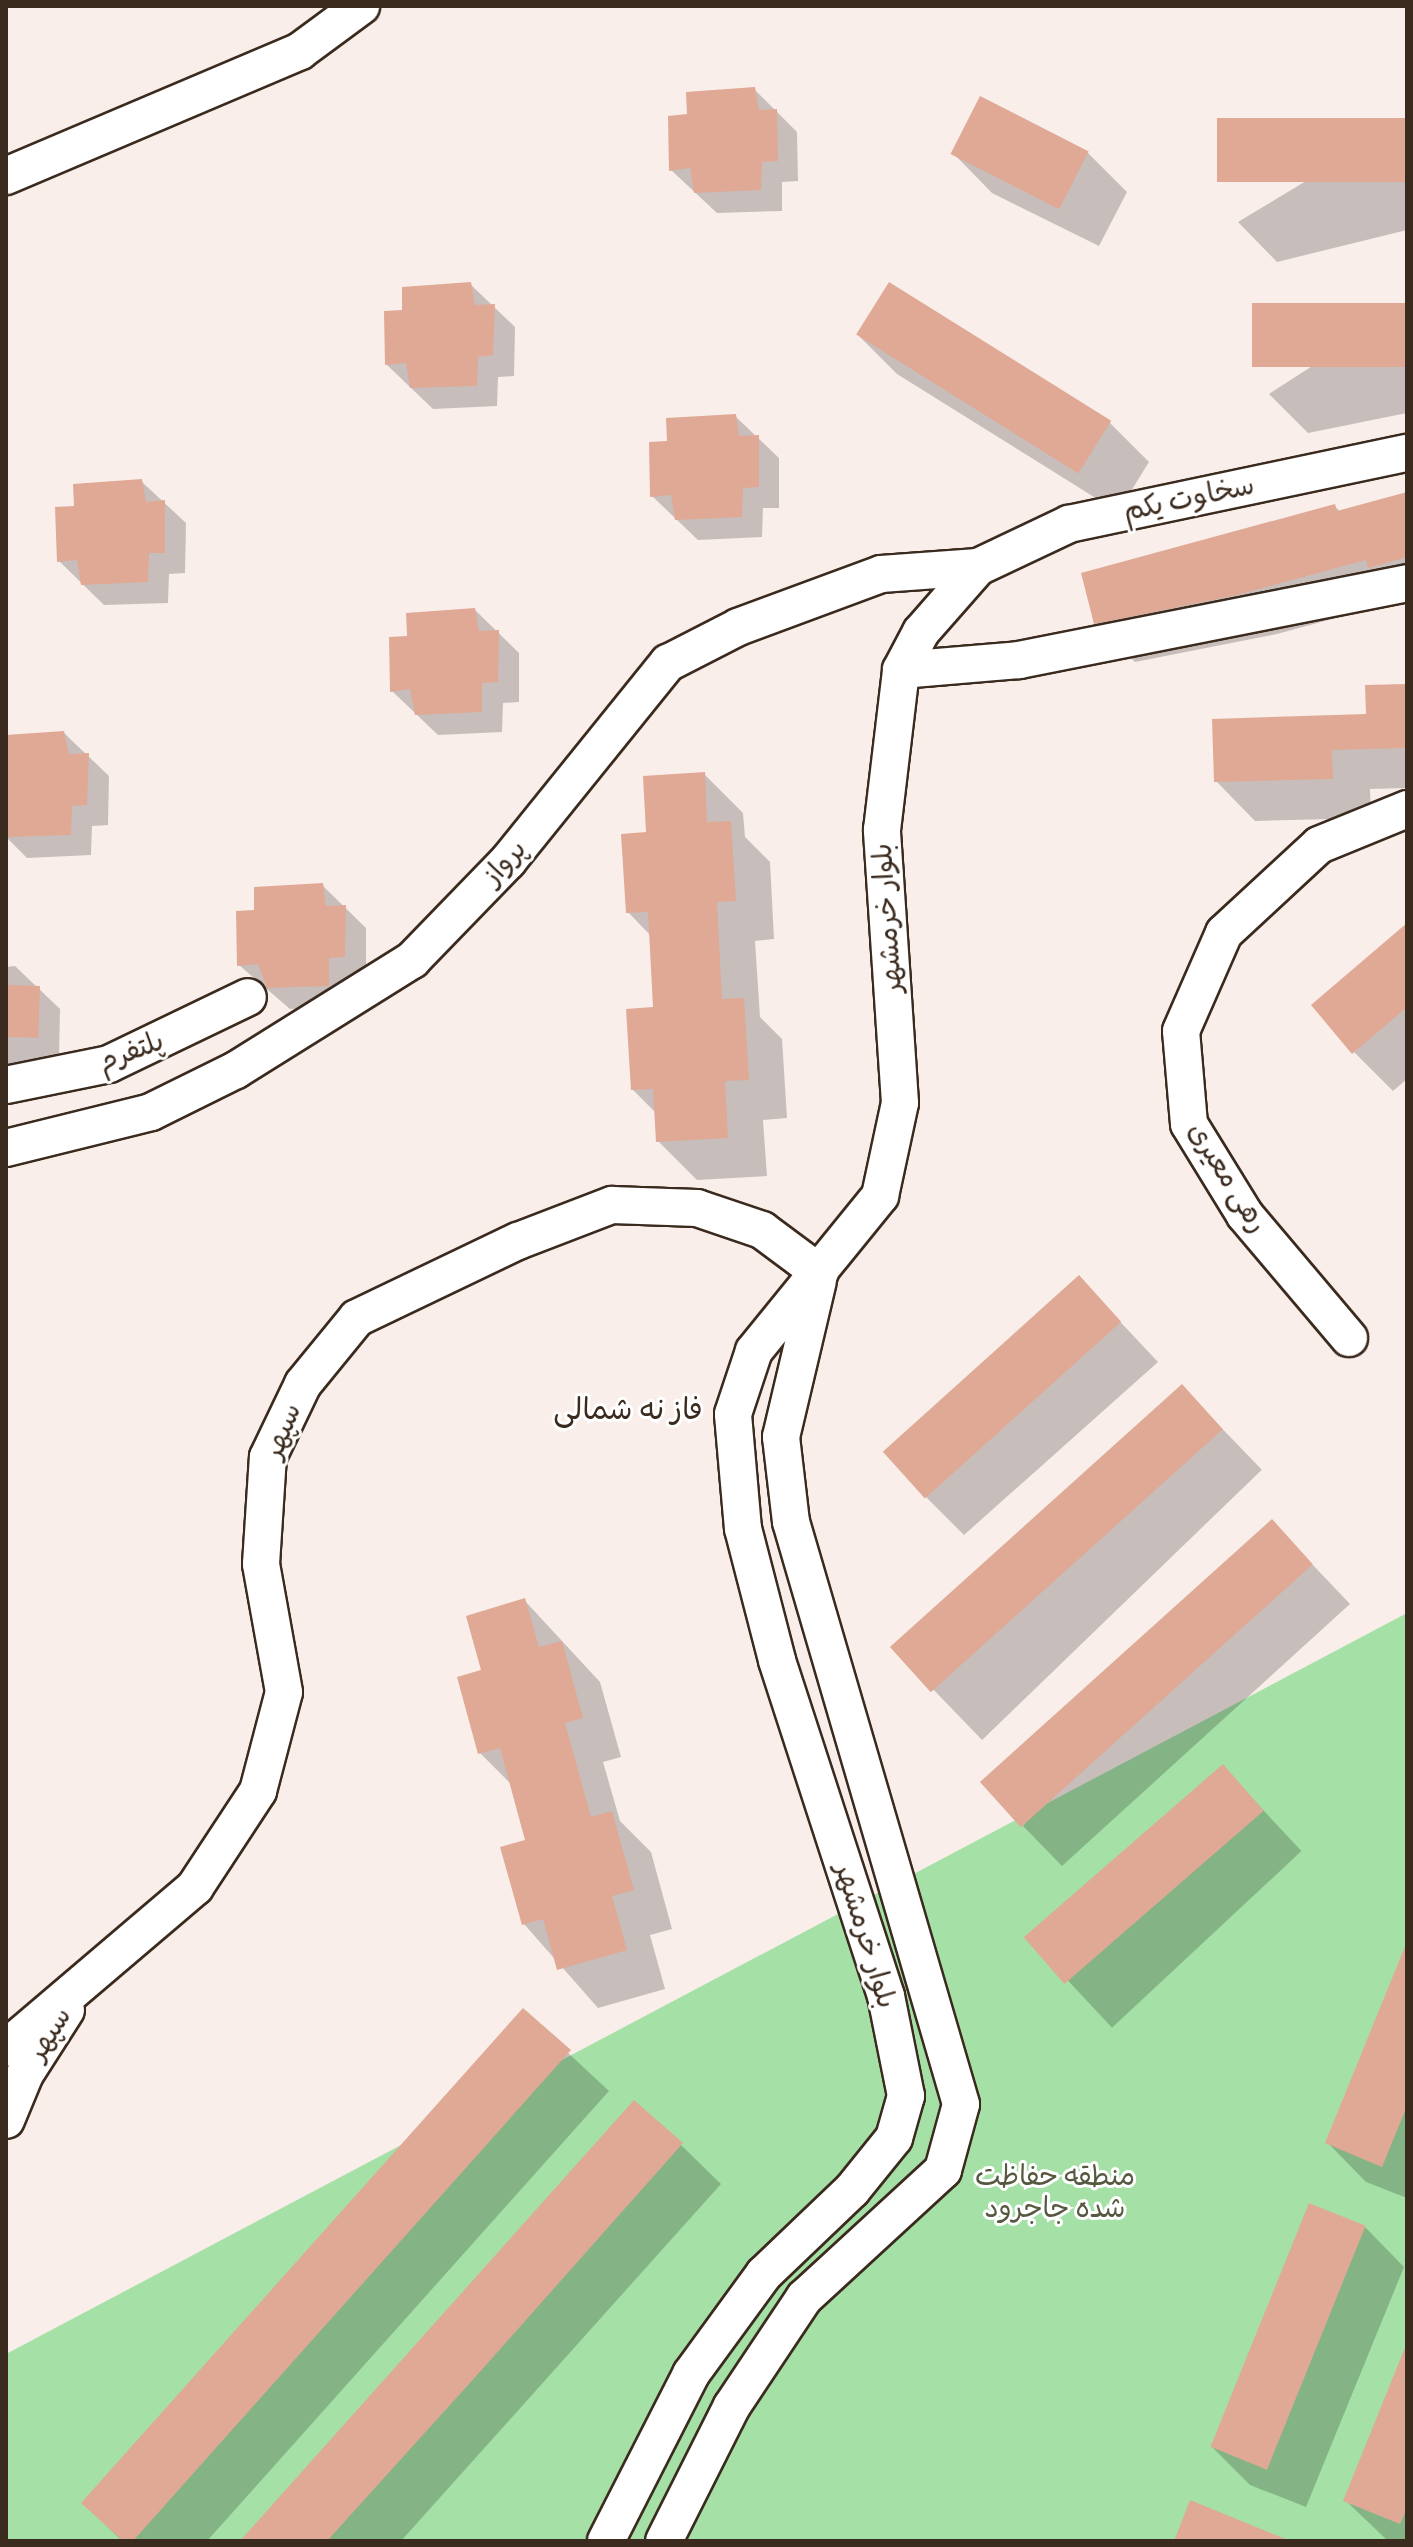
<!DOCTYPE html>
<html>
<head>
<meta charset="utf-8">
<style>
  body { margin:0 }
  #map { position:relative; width:1413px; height:2547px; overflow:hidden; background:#f9eeea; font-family:Pangolin,"Playpen Sans Arabic",sans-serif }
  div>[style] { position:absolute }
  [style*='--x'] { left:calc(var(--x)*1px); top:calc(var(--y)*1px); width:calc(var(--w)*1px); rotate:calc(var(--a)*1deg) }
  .green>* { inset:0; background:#a5e1a7 }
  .shadow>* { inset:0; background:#0003; transform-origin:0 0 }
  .building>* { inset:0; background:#dfa995; transform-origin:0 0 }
  .roads { filter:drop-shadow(2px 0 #3b2a1e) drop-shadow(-2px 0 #3b2a1e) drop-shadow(0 2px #3b2a1e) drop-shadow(0 -2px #3b2a1e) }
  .minor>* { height:36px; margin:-18px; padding:0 18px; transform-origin:18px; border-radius:18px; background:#fff }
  span { translate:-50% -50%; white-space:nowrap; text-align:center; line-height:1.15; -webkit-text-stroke:6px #fff; paint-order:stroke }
  .street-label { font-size:28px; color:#3b2a1e }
  .park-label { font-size:28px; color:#565840 }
  .neighbourhood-label { font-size:30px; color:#3b2a1e }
  .frame { position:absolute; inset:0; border:8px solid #3b2a1e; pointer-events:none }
</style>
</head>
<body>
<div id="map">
  <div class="green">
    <i style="clip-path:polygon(1407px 1613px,1407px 2541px,6px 2541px,6px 2354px)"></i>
  </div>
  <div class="shadow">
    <i style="clip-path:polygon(754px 89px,797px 132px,798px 181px,782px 182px,782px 211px,717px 213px,671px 170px,689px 116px)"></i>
    <i style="clip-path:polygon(1407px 120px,1407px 230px,1277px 262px,1238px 222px)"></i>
    <i style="clip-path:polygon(953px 153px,1088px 153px,1127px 192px,1099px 246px,992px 193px)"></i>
    <i style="clip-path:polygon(470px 284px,515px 327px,514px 376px,498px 377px,497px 406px,433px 409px,387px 365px,405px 312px)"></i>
    <i style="clip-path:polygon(1407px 305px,1407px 413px,1308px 433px,1269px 394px)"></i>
    <i style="clip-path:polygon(858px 335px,1110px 423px,1149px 462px,1118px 512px,897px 374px)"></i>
    <i style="clip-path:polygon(735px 416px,779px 458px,779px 508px,763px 508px,762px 537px,698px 540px,652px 496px,669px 443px)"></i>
    <i style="clip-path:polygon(141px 481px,186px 523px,185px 573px,169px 574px,168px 603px,104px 605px,59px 561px,76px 508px)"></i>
    <i style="clip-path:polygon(1407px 495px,1407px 604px,1402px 600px,1277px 634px,1135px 662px,1096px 623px,1334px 506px,1341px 512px)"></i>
    <i style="clip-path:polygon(475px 610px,519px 653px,519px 702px,503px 703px,502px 732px,438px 735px,392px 691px,409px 638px)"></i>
    <i style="clip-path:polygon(1407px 686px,1407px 788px,1370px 789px,1371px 818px,1255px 821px,1216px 781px,1368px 716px)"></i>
    <i style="clip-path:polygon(64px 733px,109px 776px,108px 825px,92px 826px,91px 855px,27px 858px,6px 837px,6px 737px)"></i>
    <i style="clip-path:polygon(704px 774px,743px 813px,745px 837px,770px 862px,774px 939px,755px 941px,760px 1017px,782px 1039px,787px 1118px,763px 1120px,767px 1176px,697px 1180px,658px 1141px,656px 1113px,633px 1090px,655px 1009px,651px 936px,628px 912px,648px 834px)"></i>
    <i style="clip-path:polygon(322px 885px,366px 928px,366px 977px,349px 1006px,290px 1009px,239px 965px,256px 912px)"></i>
    <i style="clip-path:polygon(1407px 937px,1407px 1079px,1393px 1091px,1354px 1052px)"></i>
    <i style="clip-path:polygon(15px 966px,60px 1009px,59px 1058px,6px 1086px,6px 967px)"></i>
    <i style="clip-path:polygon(1079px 1278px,1158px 1362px,964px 1535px,925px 1496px)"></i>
    <i style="left:1182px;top:1387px;width:115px;height:389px;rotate:46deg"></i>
    <i style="clip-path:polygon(1272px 1522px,1350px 1604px,1062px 1866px,1023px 1826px)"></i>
    <i style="clip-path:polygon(525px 1601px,600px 1682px,621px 1757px,603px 1762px,620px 1821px,651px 1852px,672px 1929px,650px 1935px,665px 1989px,598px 2008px,524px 1924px,528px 1841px,512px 1785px,480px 1753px,483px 1671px)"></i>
    <i style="left:1223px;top:1767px;width:115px;height:259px;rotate:47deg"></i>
    <i style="clip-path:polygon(1407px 1947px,1407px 2198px,1366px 2182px,1327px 2142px)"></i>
    <i style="clip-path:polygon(523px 2011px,609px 2091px,207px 2541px,122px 2541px,83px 2503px)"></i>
    <i style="clip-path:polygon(681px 2145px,721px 2184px,401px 2541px,243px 2541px)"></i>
    <i style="clip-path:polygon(1365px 2227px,1404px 2267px,1306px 2507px,1250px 2485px,1211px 2446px)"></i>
    <i style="clip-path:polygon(1407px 2349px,1407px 2541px,1388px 2541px,1345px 2500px)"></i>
  </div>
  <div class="building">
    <i style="clip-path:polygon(755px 87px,759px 110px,777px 109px,778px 161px,762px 162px,761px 190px,694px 193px,690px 168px,669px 171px,668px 116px,687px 114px,686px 92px)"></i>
    <i style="left:980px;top:96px;width:122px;height:65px;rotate:27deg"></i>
    <i style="left:1407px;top:118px;width:64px;height:190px;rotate:90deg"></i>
    <i style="clip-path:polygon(471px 282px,475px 305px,495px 304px,493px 355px,478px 357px,477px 386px,410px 388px,406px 363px,385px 365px,384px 311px,402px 310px,402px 287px)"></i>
    <i style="left:889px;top:282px;width:262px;height:62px;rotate:32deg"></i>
    <i style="left:1407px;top:303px;width:64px;height:155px;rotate:90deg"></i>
    <i style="clip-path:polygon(736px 414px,739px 436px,759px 435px,759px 487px,743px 488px,742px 517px,675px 520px,671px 495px,650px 497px,649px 442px,667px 441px,666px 418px)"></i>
    <i style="clip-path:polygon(142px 479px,146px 502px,165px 500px,165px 553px,149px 553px,148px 582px,81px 585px,77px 560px,57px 562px,55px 507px,74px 506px,73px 484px)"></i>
    <i style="clip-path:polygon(1407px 492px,1407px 557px,1368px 568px,1366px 560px,1237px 595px,1094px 624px,1081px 573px,1335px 504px,1337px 511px)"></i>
    <i style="clip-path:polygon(475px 608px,479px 631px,499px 630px,498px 682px,482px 683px,482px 712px,415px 715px,410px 689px,390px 692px,389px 637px,407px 636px,406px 613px)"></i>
    <i style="clip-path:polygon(1407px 684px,1407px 748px,1332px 750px,1333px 779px,1214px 782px,1212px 719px,1366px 714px,1365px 685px)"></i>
    <i style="clip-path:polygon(64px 731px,69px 754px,89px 753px,87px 805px,72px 806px,71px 835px,6px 837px,6px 735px)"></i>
    <i style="clip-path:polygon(705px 772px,707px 822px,731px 821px,736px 901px,717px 902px,722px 999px,744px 998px,749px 1080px,725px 1081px,728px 1138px,656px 1142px,653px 1089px,631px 1090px,626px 1009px,653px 1007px,648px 912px,626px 913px,621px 834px,646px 832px,643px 776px)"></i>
    <i style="clip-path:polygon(323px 883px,326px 906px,346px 905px,345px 957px,329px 958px,329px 986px,267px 988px,258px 964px,237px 966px,236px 911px,254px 910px,254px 887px)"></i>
    <i style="clip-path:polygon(1407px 923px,1407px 1007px,1352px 1054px,1311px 1005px)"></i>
    <i style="left:40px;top:986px;width:52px;height:34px;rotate:92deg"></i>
    <i style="left:1079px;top:1275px;width:63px;height:264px;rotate:48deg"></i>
    <i style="left:1182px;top:1384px;width:61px;height:393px;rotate:48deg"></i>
    <i style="left:1272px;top:1519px;width:61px;height:393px;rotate:48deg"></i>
    <i style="clip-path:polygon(525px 1598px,539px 1647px,562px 1641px,583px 1718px,565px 1723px,591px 1817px,612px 1811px,634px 1890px,612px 1896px,627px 1950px,557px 1970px,543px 1919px,522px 1925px,500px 1847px,525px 1840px,500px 1748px,478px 1754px,457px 1677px,481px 1670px,466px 1616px)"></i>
    <i style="left:1223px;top:1764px;width:62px;height:264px;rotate:49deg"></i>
    <i style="clip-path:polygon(1406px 1944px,1407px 2106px,1382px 2167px,1325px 2143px)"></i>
    <i style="clip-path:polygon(523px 2008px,571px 2050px,133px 2541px,123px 2541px,81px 2503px)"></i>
    <i style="clip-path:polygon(634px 2100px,683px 2143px,478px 2374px,327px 2541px,240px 2541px)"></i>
    <i style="left:1309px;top:2203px;width:61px;height:263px;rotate:22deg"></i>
    <i style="clip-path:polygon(1406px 2345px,1407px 2508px,1400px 2524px,1343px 2501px)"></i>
    <i style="clip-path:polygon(1190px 2500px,1288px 2540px,1288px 2541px,1174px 2541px)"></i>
  </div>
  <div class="roads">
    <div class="minor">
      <i style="--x:6;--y:176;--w:319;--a:-23"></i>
      <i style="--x:300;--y:51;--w:76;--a:-36.4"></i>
      <i style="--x:901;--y:670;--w:118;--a:-4.8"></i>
      <i style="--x:1019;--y:660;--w:396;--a:-11.2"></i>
      <i style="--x:6;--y:1085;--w:105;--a:-11.5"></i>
      <i style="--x:109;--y:1064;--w:154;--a:-25.7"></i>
      <i style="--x:6;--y:1148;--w:149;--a:-13.9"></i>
      <i style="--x:151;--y:1112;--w:95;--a:-26.3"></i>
      <i style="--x:236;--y:1070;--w:208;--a:-32"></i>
      <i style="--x:412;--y:960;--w:138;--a:-45.9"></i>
      <i style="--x:508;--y:861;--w:255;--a:-51.1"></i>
      <i style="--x:668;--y:663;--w:79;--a:-27.2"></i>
      <i style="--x:738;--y:627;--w:153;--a:-20.3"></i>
      <i style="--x:881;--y:574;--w:97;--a:-4.1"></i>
      <i style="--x:978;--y:567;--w:101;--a:-25.3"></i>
      <i style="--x:1069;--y:524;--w:345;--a:-11.9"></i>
      <i style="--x:1349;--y:1338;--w:161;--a:-130.2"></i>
      <i style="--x:1245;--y:1215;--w:107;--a:-121.6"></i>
      <i style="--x:1189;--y:1124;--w:93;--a:-94.9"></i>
      <i style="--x:1181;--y:1031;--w:107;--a:-66.3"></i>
      <i style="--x:1224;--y:933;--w:129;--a:-42.8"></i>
      <i style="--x:1319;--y:845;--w:95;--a:-22.2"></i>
      <i style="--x:6;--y:2048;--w:248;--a:-40.4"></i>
      <i style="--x:195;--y:1887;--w:115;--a:-56.7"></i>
      <i style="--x:258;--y:1791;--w:102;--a:-75.3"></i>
      <i style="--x:284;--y:1692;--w:130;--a:-100.2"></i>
      <i style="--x:261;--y:1564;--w:107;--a:-86.3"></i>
      <i style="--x:268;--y:1457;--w:81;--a:-64.4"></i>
      <i style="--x:303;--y:1384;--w:85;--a:-50.7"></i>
      <i style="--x:357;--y:1318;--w:178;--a:-25.6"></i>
      <i style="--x:518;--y:1241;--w:101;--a:-21"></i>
      <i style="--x:612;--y:1205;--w:85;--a:2"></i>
      <i style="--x:697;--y:1208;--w:69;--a:18.7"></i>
      <i style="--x:762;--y:1230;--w:72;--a:36.6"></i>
      <i style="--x:6;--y:2120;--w:50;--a:-67.6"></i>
      <i style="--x:25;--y:2074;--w:76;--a:-57.4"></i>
      <i style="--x:606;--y:2541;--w:187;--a:-63"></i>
      <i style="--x:691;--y:2374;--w:124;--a:-53.9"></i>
      <i style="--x:764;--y:2274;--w:122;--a:-43.7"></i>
      <i style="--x:852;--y:2190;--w:67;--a:-51.1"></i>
      <i style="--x:894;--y:2138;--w:44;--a:-74.1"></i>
      <i style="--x:906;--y:2096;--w:102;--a:-101.3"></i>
      <i style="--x:886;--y:1996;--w:353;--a:-108"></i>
      <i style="--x:777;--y:1660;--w:135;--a:-104.5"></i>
      <i style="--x:743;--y:1529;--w:115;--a:-95"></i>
      <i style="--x:733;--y:1414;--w:66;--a:-71.6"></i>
      <i style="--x:754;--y:1351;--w:200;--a:-50.9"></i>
      <i style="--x:880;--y:1196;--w:95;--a:-77.9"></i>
      <i style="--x:900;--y:1103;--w:274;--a:-93.8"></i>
      <i style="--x:882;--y:830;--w:161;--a:-83.2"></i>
      <i style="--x:901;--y:670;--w:43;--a:-62.2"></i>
      <i style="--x:921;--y:632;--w:86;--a:-48.8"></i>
      <i style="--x:664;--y:2541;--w:151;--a:-63.3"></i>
      <i style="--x:732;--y:2406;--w:130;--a:-56.3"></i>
      <i style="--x:804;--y:2298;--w:189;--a:-42.6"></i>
      <i style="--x:943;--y:2170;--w:68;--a:-74.7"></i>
      <i style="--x:961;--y:2104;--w:606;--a:-106.28"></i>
      <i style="--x:791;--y:1522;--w:86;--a:-96.7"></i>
      <i style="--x:781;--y:1437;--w:160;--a:-76.7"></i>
    </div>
  </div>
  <div class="street-label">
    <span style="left:1189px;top:499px;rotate:-12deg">سخاوت یکم</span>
    <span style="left:505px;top:863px;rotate:-48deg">پرواز</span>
    <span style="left:888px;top:918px;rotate:-94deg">بلوار خرمشهر</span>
    <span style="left:131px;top:1052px;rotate:-20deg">پلتفرم</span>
    <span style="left:1227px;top:1178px;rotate:58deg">رهی معیری</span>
    <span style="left:283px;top:1431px;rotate:-68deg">سپهر</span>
    <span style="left:865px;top:1936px;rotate:73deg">بلوار خرمشهر</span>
    <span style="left:50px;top:2034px;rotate:-58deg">سپهر</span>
  </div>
  <div class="park-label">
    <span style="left:1055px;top:2193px">منطقه حفاظت<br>شده جاجرود</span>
  </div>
  <div class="neighbourhood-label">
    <span style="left:628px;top:1410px">فاز نه شمالی</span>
  </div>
  <div class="frame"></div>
</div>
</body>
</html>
